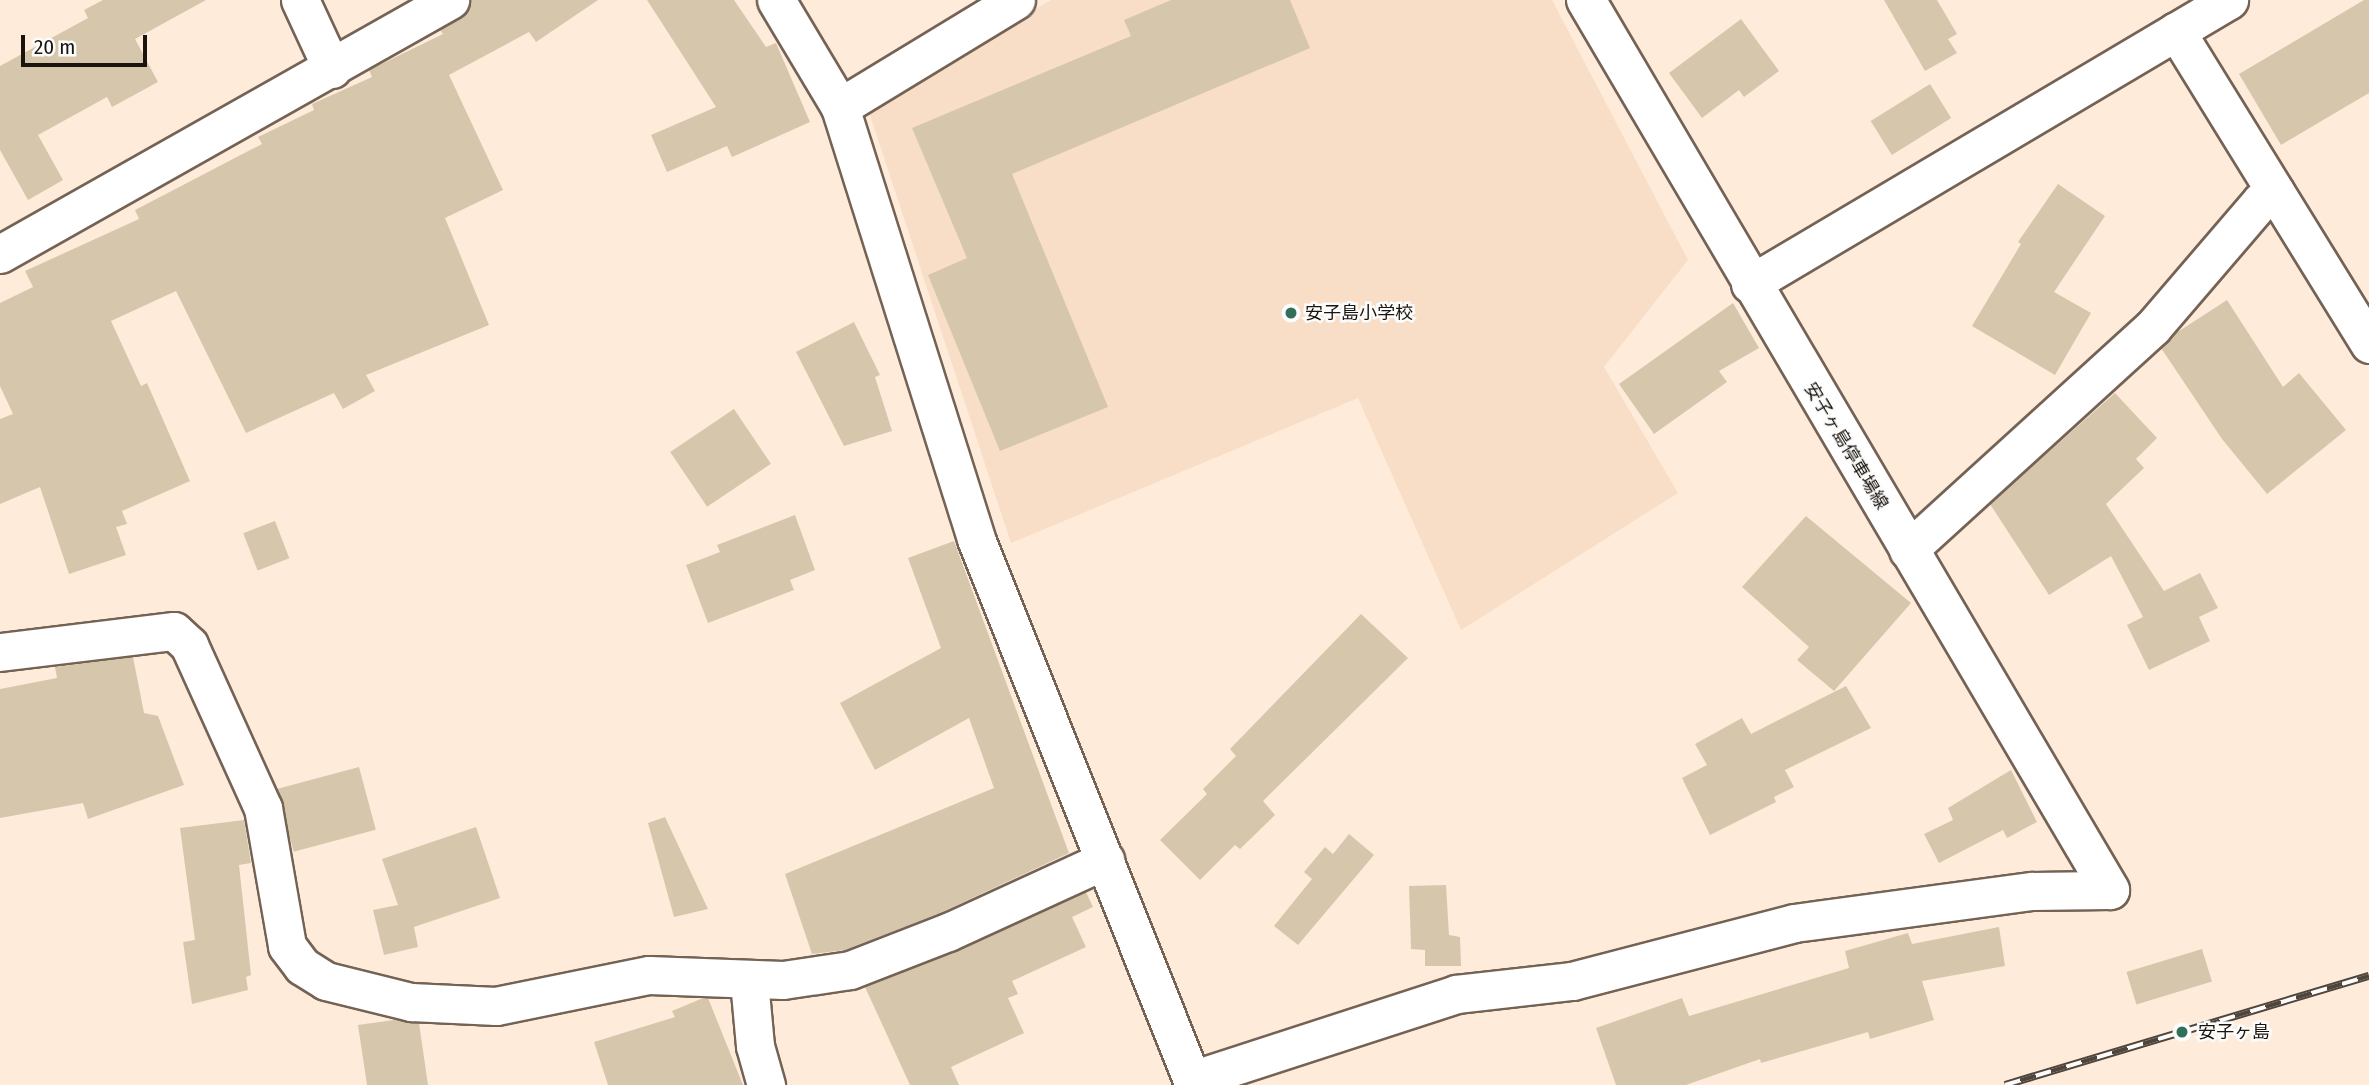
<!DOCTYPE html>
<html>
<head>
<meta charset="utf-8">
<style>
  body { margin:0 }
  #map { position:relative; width:2369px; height:1085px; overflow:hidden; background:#ffebda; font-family:"Fira Sans Condensed","Noto Sans JP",sans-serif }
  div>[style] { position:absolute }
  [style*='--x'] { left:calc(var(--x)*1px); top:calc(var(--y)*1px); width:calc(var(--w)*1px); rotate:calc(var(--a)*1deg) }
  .built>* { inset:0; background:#f8ddc7 }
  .building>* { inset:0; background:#d6c7ac; transform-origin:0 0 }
  .roads { filter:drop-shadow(2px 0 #746355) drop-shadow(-2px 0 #746355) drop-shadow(0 2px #746355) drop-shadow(0 -2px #746355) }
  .minor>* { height:37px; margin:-18.5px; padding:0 18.5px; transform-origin:18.5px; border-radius:18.5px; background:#fff }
  .secondary>* { height:38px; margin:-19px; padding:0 19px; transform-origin:19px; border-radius:19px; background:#fff }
  .rail>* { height:8px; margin-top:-4px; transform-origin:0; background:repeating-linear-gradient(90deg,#fcfcfc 0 16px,#4e453c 0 32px); box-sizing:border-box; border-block:2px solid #4e453c }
  .dots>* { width:19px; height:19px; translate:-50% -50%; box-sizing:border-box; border:4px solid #fcfcfc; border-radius:50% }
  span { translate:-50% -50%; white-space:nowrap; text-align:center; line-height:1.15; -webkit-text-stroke:5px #fcfcfc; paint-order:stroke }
  .poi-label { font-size:18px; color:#1a140e }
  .left { translate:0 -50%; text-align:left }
  .street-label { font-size:18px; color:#1a140e }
  .scale { position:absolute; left:21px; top:35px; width:126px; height:32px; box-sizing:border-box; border:4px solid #1a140e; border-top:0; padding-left:9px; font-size:21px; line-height:24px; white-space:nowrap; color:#1a140e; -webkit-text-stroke:5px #fcfcfc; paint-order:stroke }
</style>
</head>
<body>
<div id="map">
  <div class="built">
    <i style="clip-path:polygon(1051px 0,1552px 0,1688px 260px,1604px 367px,1678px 493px,1461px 630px,1358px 398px,1011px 543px,868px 109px)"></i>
  </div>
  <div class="building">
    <i style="clip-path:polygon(103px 0,206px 0,135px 39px,158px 82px,112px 107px,107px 97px,38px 135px,63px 180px,28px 200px,0 150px,0 66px,88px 18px,84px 10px)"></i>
    <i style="clip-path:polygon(471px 0,598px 0,536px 42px,529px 32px,449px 75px,503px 190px,445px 218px,489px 325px,366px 375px,375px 391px,343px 409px,334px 393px,246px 433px,176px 291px,111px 321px,141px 386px,147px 383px,190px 481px,122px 511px,127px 524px,116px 527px,126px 555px,69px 574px,40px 487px,0 504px,0 419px,13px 414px,0 386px,0 303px,33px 287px,25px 271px,139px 219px,135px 210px,262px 144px,258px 137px,314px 110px,312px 104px,372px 77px,369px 70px,443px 34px,440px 30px,468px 11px)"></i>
    <i style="clip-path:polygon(647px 0,734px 0,766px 47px,776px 43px,810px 122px,732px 157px,727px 146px,667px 172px,651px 135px,716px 107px)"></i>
    <i style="clip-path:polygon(1171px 0,1290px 0,1310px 48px,1012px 174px,1108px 407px,1000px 451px,928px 275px,967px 258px,912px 128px,1131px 36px,1124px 20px)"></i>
    <i style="clip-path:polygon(1884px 0,1937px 0,1957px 34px,1948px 39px,1957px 53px,1925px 71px)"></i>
    <i style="clip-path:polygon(2364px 0,2369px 0,2369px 93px,2281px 145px,2239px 74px)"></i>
    <i style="clip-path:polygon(1741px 19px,1779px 71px,1744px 97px,1739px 90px,1702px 118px,1669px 73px)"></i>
    <i style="left:1930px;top:84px;width:40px;height:70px;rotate:58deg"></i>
    <i style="clip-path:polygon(2058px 184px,2105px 216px,2054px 292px,2091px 313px,2055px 375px,1972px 326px,2021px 244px,2018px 242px)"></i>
    <i style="clip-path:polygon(2227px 300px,2283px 387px,2299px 373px,2346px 430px,2267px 494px,2222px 439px,2161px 348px,2176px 333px)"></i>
    <i style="clip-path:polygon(1733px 303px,1759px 348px,1719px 371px,1727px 382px,1654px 434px,1619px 384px)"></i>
    <i style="clip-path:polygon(854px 322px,880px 375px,875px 377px,892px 431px,844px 446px,796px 352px)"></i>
    <i style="clip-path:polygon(2115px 393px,2157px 438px,2136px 459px,2144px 468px,2106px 504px,2164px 591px,2200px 573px,2218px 608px,2199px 617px,2210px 641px,2149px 670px,2127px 625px,2143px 617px,2111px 556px,2049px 595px,1990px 504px)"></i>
    <i style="left:734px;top:409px;width:66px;height:77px;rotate:56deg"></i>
    <i style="clip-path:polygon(795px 515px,815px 570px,790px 580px,794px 590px,708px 623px,686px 565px,720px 552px,717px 545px)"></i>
    <i style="clip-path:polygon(1806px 516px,1911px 603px,1834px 691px,1797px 660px,1809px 647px,1742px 587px)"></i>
    <i style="left:275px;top:521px;width:40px;height:34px;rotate:69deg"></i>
    <i style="clip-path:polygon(954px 541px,1069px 853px,940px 913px,845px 950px,812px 954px,785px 874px,994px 788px,969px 718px,875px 770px,840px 703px,941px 648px,908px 558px)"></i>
    <i style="clip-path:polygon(1361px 614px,1408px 658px,1263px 801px,1275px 815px,1240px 849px,1235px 845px,1200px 880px,1160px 840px,1207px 794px,1203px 789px,1236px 756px,1230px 749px)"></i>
    <i style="clip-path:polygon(133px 657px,144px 713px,158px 716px,184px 785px,88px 819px,83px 803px,0 818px,0 689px,57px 678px,55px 667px)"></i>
    <i style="clip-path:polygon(1846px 686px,1871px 728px,1785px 770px,1794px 787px,1774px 797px,1776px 802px,1710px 835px,1682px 778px,1707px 765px,1695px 744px,1742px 718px,1751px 734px)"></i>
    <i style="left:359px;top:767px;width:65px;height:85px;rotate:75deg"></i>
    <i style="clip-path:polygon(2011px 770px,2037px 822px,2007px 838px,2003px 830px,1939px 863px,1924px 834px,1953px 820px,1948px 808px)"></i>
    <i style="clip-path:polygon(665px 817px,708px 909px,674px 917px,648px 823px)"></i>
    <i style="clip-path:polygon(244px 820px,251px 863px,239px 865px,251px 975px,246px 977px,248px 990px,192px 1004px,183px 942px,195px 940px,180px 828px)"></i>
    <i style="clip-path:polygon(476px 827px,500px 898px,414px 927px,418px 947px,384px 955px,373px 910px,398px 905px,382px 859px)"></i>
    <i style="clip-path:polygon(1349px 834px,1374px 855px,1298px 945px,1274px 926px,1312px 879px,1304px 872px,1325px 847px,1333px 854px)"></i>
    <i style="clip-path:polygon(1446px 885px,1449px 935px,1460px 937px,1461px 966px,1425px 966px,1425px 950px,1411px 949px,1409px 886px)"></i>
    <i style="clip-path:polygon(1086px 892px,1093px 907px,1072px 917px,1086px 947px,1012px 981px,1018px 994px,1008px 998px,1024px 1033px,951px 1067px,959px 1085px,910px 1085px,865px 987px)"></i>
    <i style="clip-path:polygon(1999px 927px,2005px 966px,1922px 981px,1934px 1020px,1870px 1039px,1868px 1032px,1761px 1063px,1760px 1059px,1686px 1085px,1616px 1085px,1596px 1028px,1682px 998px,1689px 1016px,1849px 968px,1845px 951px,1908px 933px,1912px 944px)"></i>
    <i style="left:2202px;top:949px;width:34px;height:79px;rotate:73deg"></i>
    <i style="clip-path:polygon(703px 998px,708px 998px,743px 1085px,608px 1085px,594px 1042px,675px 1017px,672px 1011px)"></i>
    <i style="clip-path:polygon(394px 1020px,419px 1023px,428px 1085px,367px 1085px,358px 1025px)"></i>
  </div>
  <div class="roads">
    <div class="minor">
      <i style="--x:300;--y:0;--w:76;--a:65.1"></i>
      <i style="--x:776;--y:0;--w:125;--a:59.1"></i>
      <i style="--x:840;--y:107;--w:453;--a:72.5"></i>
      <i style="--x:976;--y:539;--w:588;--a:68.23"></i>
      <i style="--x:2176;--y:31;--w:368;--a:58.3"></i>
      <i style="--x:840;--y:107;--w:206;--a:-31.3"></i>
      <i style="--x:0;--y:254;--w:517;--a:-29.44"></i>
      <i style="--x:1750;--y:284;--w:557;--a:-30.66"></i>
      <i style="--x:1908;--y:550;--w:331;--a:-42.3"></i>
      <i style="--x:2153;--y:327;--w:166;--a:-49.4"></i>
      <i style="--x:2261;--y:201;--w:17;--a:-33"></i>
      <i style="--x:0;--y:652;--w:175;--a:-6.9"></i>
      <i style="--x:174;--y:631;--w:21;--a:43"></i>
      <i style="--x:189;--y:645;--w:179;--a:65.6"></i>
      <i style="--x:263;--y:808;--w:140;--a:80.1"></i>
      <i style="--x:287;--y:946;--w:25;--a:53"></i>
      <i style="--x:302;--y:966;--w:28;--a:32"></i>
      <i style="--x:326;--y:981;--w:88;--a:13.9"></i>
      <i style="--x:411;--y:1002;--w:85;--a:2.7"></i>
      <i style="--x:496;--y:1006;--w:156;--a:-11.5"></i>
      <i style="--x:649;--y:975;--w:134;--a:2.1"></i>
      <i style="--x:783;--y:980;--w:68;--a:-8.5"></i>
      <i style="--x:850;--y:970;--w:105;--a:-21.2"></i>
      <i style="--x:948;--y:932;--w:173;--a:-24.6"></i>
      <i style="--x:749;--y:981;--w:65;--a:84.7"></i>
      <i style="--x:755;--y:1046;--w:41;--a:74.2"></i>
      <i style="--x:1192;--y:1080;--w:278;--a:-18"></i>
      <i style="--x:1456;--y:994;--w:117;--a:-6.4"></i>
      <i style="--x:1572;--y:981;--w:229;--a:-14.6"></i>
      <i style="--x:1794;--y:923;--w:240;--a:-7.7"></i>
      <i style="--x:2032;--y:891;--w:78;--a:-0.7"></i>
    </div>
    <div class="secondary">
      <i style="--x:1586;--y:0;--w:1033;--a:59.51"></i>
    </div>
  </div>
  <div class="rail">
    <i style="--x:2005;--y:1085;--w:380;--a:-16.7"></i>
  </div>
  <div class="dots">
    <i style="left:1291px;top:313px;background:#326f59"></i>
    <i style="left:2182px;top:1032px;background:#326f59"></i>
  </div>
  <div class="poi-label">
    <span class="left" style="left:1305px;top:313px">安子島小学校</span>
    <span class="left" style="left:2198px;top:1032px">安子ヶ島</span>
  </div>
  <div class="street-label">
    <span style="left:1846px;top:446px;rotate:59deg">安子ヶ島停車場線</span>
  </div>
  <div class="scale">20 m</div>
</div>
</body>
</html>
